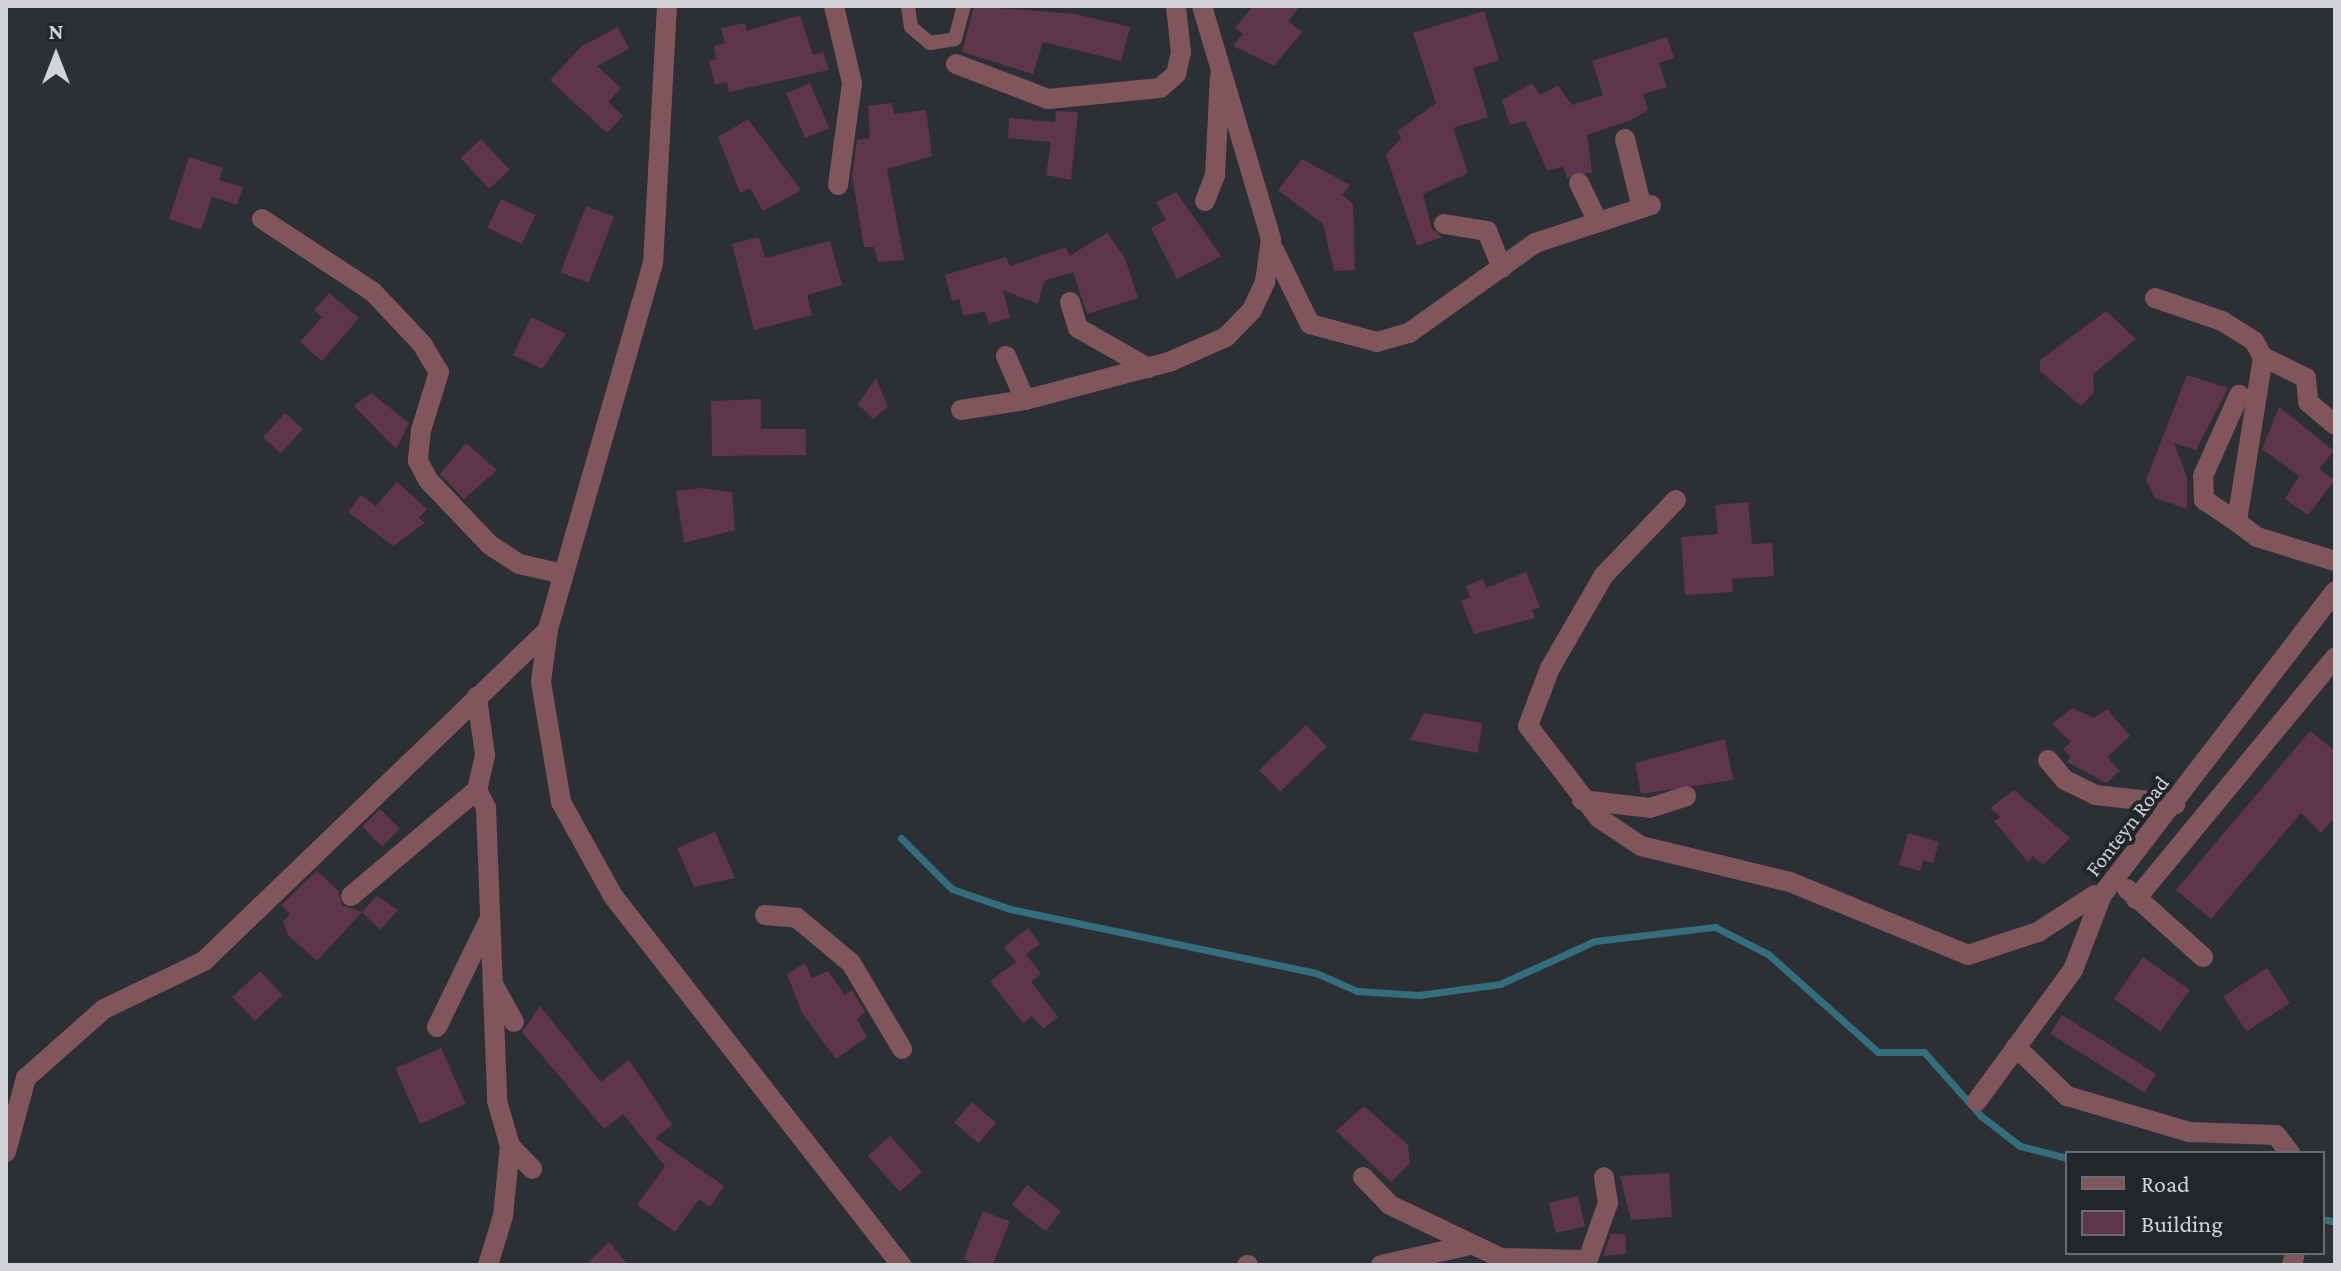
<!DOCTYPE html>
<html>
<head>
<meta charset="utf-8">
<style>
  body { margin:0 }
  #map { position:relative; width:2341px; height:1271px; overflow:hidden; background:#2c3034; font-family:"Crimson Pro",serif }
  div>[style] { position:absolute }
  [style*='--x'] { left:calc(var(--x)*1px); top:calc(var(--y)*1px); width:calc(var(--w)*1px); rotate:calc(var(--a)*1deg) }
  .stream>* { height:7px; margin:-3.5px; padding:0 3.5px; transform-origin:3.5px; border-radius:3.5px; background:#346e7c }
  .building>* { inset:0; background:#5e3549; transform-origin:0 0 }
  .lane>* { height:14px; margin:-7px; padding:0 7px; transform-origin:7px; border-radius:7px; background:#80565c }
  .street>* { height:20px; margin:-10px; padding:0 10px; transform-origin:10px; border-radius:10px; background:#80565c }
  span { translate:-50% -50%; white-space:nowrap; text-align:center; line-height:1.15; -webkit-text-stroke:8px #22262a; paint-order:stroke }
  .street-label { font-size:22px; color:#d1d3d6 }
  .frame { position:absolute; inset:0; border:8px solid #d1d3d6; pointer-events:none }
  .legend { position:absolute; left:2065px; top:1151px; width:260px; height:104px; box-sizing:border-box; background:#22262a; border:2px solid #686b6f; margin:0; padding:10px 14px; list-style:none; font-size:24px; color:#d1d3d6 }
  .legend li { display:flex; align-items:center; gap:16px; height:40px }
  .legend b { width:40px; border:2px solid #686b6f }
  .north { position:absolute; left:16px; top:16px; width:80px; height:80px; -webkit-text-stroke:6px #22262a; paint-order:stroke; rotate:0deg; font-size:22px; font-weight:700; line-height:32px; text-align:center; color:#d1d3d6 }
  .north::after { content:''; display:block; margin:auto; width:28px; height:36px; background:#d1d3d6; clip-path:polygon(50% 0,100% 100%,50% 72%,0 100%) }
</style>
</head>
<body>
<div id="map">
  <div class="stream">
    <i style="--x:901;--y:838;--w:72;--a:45"></i>
    <i style="--x:952;--y:889;--w:61;--a:19"></i>
    <i style="--x:1010;--y:909;--w:313;--a:11.8"></i>
    <i style="--x:1316;--y:973;--w:45;--a:23.7"></i>
    <i style="--x:1357;--y:991;--w:62;--a:3.7"></i>
    <i style="--x:1419;--y:995;--w:82;--a:-7.7"></i>
    <i style="--x:1500;--y:984;--w:104;--a:-24.4"></i>
    <i style="--x:1595;--y:941;--w:121;--a:-6.7"></i>
    <i style="--x:1715;--y:927;--w:59;--a:27"></i>
    <i style="--x:1768;--y:954;--w:147;--a:41.7"></i>
    <i style="--x:1878;--y:1052;--w:46;--a:0"></i>
    <i style="--x:1924;--y:1052;--w:86;--a:48.3"></i>
    <i style="--x:1981;--y:1116;--w:49;--a:37.6"></i>
    <i style="--x:2020;--y:1146;--w:49;--a:14.3"></i>
    <i style="--x:2323;--y:1219;--w:12;--a:14"></i>
  </div>
  <div class="building">
    <i style="clip-path:polygon(974px 6px,1075px 14px,1130px 27px,1121px 61px,1043px 42px,1033px 74px,962px 52px)"></i>
    <i style="clip-path:polygon(1253px 6px,1300px 6px,1288px 21px,1302px 32px,1274px 66px,1233px 46px,1243px 34px,1235px 28px)"></i>
    <i style="clip-path:polygon(1484px 11px,1499px 60px,1473px 68px,1488px 117px,1453px 128px,1468px 173px,1423px 194px,1432px 229px,1442px 237px,1417px 246px,1386px 155px,1401px 138px,1398px 131px,1436px 103px,1413px 33px)"></i>
    <i style="clip-path:polygon(800px 15px,813px 55px,823px 52px,829px 70px,729px 92px,727px 82px,715px 85px,709px 61px,716px 59px,714px 46px,725px 43px,721px 28px,745px 23px,747px 31px)"></i>
    <i style="clip-path:polygon(618px 27px,629px 49px,597px 66px,621px 88px,608px 102px,623px 116px,607px 133px,550px 80px,582px 46px)"></i>
    <i style="clip-path:polygon(1667px 37px,1674px 58px,1659px 63px,1667px 87px,1643px 94px,1648px 110px,1631px 120px,1587px 135px,1592px 172px,1567px 178px,1563px 167px,1547px 170px,1525px 121px,1510px 125px,1502px 100px,1532px 83px,1540px 95px,1558px 86px,1572px 105px,1603px 95px,1592px 61px)"></i>
    <i style="left:810px;top:83px;width:49px;height:26px;rotate:67deg"></i>
    <i style="clip-path:polygon(892px 103px,894px 114px,926px 110px,932px 156px,887px 169px,904px 260px,878px 262px,874px 247px,864px 247px,852px 176px,857px 140px,870px 138px,868px 106px)"></i>
    <i style="clip-path:polygon(1056px 111px,1078px 112px,1071px 180px,1046px 175px,1051px 142px,1008px 138px,1009px 118px,1055px 122px)"></i>
    <i style="clip-path:polygon(748px 119px,801px 190px,763px 211px,750px 188px,740px 193px,718px 137px)"></i>
    <i style="left:481px;top:139px;width:42px;height:28px;rotate:47deg"></i>
    <i style="clip-path:polygon(189px 157px,223px 168px,219px 180px,243px 187px,237px 205px,212px 197px,201px 230px,169px 219px)"></i>
    <i style="clip-path:polygon(1302px 159px,1350px 185px,1342px 195px,1353px 204px,1355px 270px,1334px 271px,1323px 224px,1278px 190px)"></i>
    <i style="clip-path:polygon(1176px 192px,1221px 256px,1177px 279px,1151px 228px,1166px 220px,1156px 202px)"></i>
    <i style="left:501px;top:199px;width:38px;height:32px;rotate:25deg"></i>
    <i style="left:586px;top:206px;width:30px;height:71px;rotate:21deg"></i>
    <i style="clip-path:polygon(1107px 233px,1125px 258px,1138px 298px,1087px 314px,1073px 272px,1044px 281px,1038px 304px,1003px 290px,1010px 318px,989px 324px,985px 311px,964px 316px,959px 299px,952px 301px,945px 275px,1006px 257px,1010px 266px,1066px 247px,1069px 256px)"></i>
    <i style="clip-path:polygon(759px 237px,765px 258px,830px 241px,842px 285px,807px 295px,812px 315px,754px 330px,732px 244px)"></i>
    <i style="clip-path:polygon(329px 293px,359px 318px,322px 361px,300px 342px,322px 317px,314px 310px)"></i>
    <i style="clip-path:polygon(2106px 311px,2136px 339px,2093px 374px,2094px 392px,2081px 406px,2040px 371px,2040px 360px)"></i>
    <i style="clip-path:polygon(531px 317px,566px 334px,542px 369px,513px 355px)"></i>
    <i style="clip-path:polygon(2187px 375px,2228px 388px,2196px 450px,2174px 443px,2187px 477px,2187px 509px,2155px 498px,2146px 480px)"></i>
    <i style="clip-path:polygon(876px 378px,888px 407px,873px 419px,858px 404px)"></i>
    <i style="clip-path:polygon(371px 393px,409px 423px,396px 449px,354px 406px)"></i>
    <i style="clip-path:polygon(761px 399px,761px 429px,806px 429px,806px 455px,712px 456px,711px 401px)"></i>
    <i style="clip-path:polygon(2279px 407px,2334px 451px,2319px 469px,2335px 480px,2308px 515px,2285px 499px,2299px 476px,2262px 449px)"></i>
    <i style="left:285px;top:413px;width:24px;height:33px;rotate:42deg"></i>
    <i style="clip-path:polygon(466px 443px,497px 470px,464px 499px,440px 474px)"></i>
    <i style="clip-path:polygon(397px 482px,427px 509px,419px 518px,425px 523px,393px 546px,348px 512px,361px 495px,376px 506px)"></i>
    <i style="clip-path:polygon(701px 488px,732px 492px,735px 530px,684px 543px,676px 491px)"></i>
    <i style="clip-path:polygon(1748px 502px,1752px 544px,1772px 543px,1774px 576px,1732px 579px,1733px 592px,1685px 595px,1681px 537px,1718px 534px,1715px 505px)"></i>
    <i style="clip-path:polygon(1526px 572px,1540px 607px,1532px 610px,1535px 618px,1474px 634px,1461px 601px,1470px 597px,1466px 586px,1483px 579px,1486px 588px)"></i>
    <i style="clip-path:polygon(2072px 708px,2094px 718px,2107px 709px,2130px 736px,2107px 757px,2120px 771px,2106px 783px,2067px 762px,2071px 757px,2063px 749px,2071px 742px,2052px 724px)"></i>
    <i style="clip-path:polygon(1424px 713px,1482px 723px,1478px 753px,1410px 740px)"></i>
    <i style="left:1306px;top:725px;width:30px;height:65px;rotate:46deg"></i>
    <i style="clip-path:polygon(2310px 731px,2335px 751px,2335px 817px,2321px 833px,2301px 813px,2211px 919px,2176px 890px)"></i>
    <i style="clip-path:polygon(1725px 739px,1733px 780px,1641px 794px,1635px 763px)"></i>
    <i style="clip-path:polygon(2014px 790px,2070px 838px,2043px 865px,2033px 856px,2028px 862px,1994px 821px,2001px 817px,1990px 808px)"></i>
    <i style="left:380px;top:809px;width:28px;height:25px;rotate:45deg"></i>
    <i style="clip-path:polygon(715px 832px,735px 878px,694px 887px,677px 848px)"></i>
    <i style="clip-path:polygon(1908px 833px,1939px 842px,1933px 863px,1923px 860px,1920px 871px,1899px 865px)"></i>
    <i style="clip-path:polygon(317px 871px,339px 891px,342px 905px,362px 912px,317px 961px,288px 935px,283px 922px,290px 914px,281px 905px)"></i>
    <i style="clip-path:polygon(377px 896px,398px 910px,380px 930px,362px 912px)"></i>
    <i style="clip-path:polygon(1028px 928px,1040px 944px,1026px 954px,1041px 974px,1031px 982px,1058px 1017px,1043px 1029px,1032px 1016px,1023px 1023px,990px 981px,1016px 962px,1004px 947px)"></i>
    <i style="left:2143px;top:957px;width:57px;height:51px;rotate:35deg"></i>
    <i style="clip-path:polygon(805px 963px,812px 978px,828px 971px,845px 995px,852px 990px,865px 1012px,857px 1019px,867px 1037px,836px 1059px,802px 1013px,787px 974px)"></i>
    <i style="left:2267px;top:968px;width:42px;height:52px;rotate:57deg"></i>
    <i style="left:260px;top:971px;width:33px;height:38px;rotate:47deg"></i>
    <i style="clip-path:polygon(540px 1006px,601px 1082px,629px 1060px,672px 1125px,655px 1138px,724px 1186px,710px 1207px,699px 1199px,675px 1232px,637px 1205px,665px 1166px,623px 1114px,604px 1129px,522px 1032px)"></i>
    <i style="left:2062px;top:1015px;width:111px;height:22px;rotate:32deg"></i>
    <i style="left:441px;top:1048px;width:61px;height:50px;rotate:66deg"></i>
    <i style="left:972px;top:1102px;width:32px;height:27px;rotate:41deg"></i>
    <i style="clip-path:polygon(1364px 1106px,1408px 1145px,1410px 1163px,1391px 1182px,1336px 1131px)"></i>
    <i style="left:890px;top:1136px;width:48px;height:30px;rotate:48deg"></i>
    <i style="clip-path:polygon(1669px 1173px,1672px 1217px,1631px 1220px,1620px 1176px)"></i>
    <i style="left:1027px;top:1185px;width:43px;height:25px;rotate:38deg"></i>
    <i style="left:1578px;top:1196px;width:31px;height:30px;rotate:77deg"></i>
    <i style="left:983px;top:1211px;width:29px;height:52px;rotate:22deg"></i>
    <i style="clip-path:polygon(1611px 1234px,1625px 1234px,1626px 1254px,1603px 1256px)"></i>
    <i style="clip-path:polygon(609px 1242px,628px 1265px,586px 1265px)"></i>
  </div>
  <div class="lane">
    <i style="--x:908;--y:6;--w:21;--a:82"></i>
    <i style="--x:911;--y:27;--w:25;--a:40"></i>
    <i style="--x:930;--y:43;--w:25;--a:-9"></i>
    <i style="--x:955;--y:39;--w:34;--a:-75"></i>
  </div>
  <div class="street">
    <i style="--x:667;--y:6;--w:257;--a:93.1"></i>
    <i style="--x:653;--y:263;--w:382;--a:106"></i>
    <i style="--x:548;--y:630;--w:52;--a:97.7"></i>
    <i style="--x:541;--y:682;--w:122;--a:80.5"></i>
    <i style="--x:561;--y:802;--w:107;--a:61"></i>
    <i style="--x:613;--y:896;--w:468;--a:52"></i>
    <i style="--x:834;--y:6;--w:79;--a:76.8"></i>
    <i style="--x:852;--y:83;--w:103;--a:97.8"></i>
    <i style="--x:956;--y:64;--w:98;--a:20.8"></i>
    <i style="--x:1048;--y:99;--w:113;--a:-5.6"></i>
    <i style="--x:1160;--y:88;--w:21;--a:-41"></i>
    <i style="--x:1176;--y:74;--w:22;--a:-77"></i>
    <i style="--x:1181;--y:53;--w:47;--a:-96.1"></i>
    <i style="--x:1625;--y:139;--w:71;--a:76.2"></i>
    <i style="--x:1579;--y:183;--w:41;--a:64.1"></i>
    <i style="--x:1205;--y:201;--w:28;--a:-69"></i>
    <i style="--x:1215;--y:175;--w:98;--a:-87.1"></i>
    <i style="--x:262;--y:219;--w:133;--a:33.3"></i>
    <i style="--x:373;--y:292;--w:71;--a:46.7"></i>
    <i style="--x:422;--y:344;--w:33;--a:59"></i>
    <i style="--x:439;--y:372;--w:61;--a:107.2"></i>
    <i style="--x:421;--y:430;--w:31;--a:96"></i>
    <i style="--x:418;--y:461;--w:21;--a:62"></i>
    <i style="--x:428;--y:480;--w:90;--a:46.4"></i>
    <i style="--x:490;--y:545;--w:35;--a:33"></i>
    <i style="--x:519;--y:564;--w:41;--a:12.7"></i>
    <i style="--x:1444;--y:224;--w:44;--a:9.2"></i>
    <i style="--x:1487;--y:231;--w:40;--a:68"></i>
    <i style="--x:1274;--y:250;--w:82;--a:64.1"></i>
    <i style="--x:1310;--y:324;--w:69;--a:15"></i>
    <i style="--x:1377;--y:342;--w:33;--a:-16"></i>
    <i style="--x:1409;--y:333;--w:155;--a:-35.5"></i>
    <i style="--x:1535;--y:243;--w:122;--a:-18.1"></i>
    <i style="--x:2155;--y:298;--w:71;--a:18.9"></i>
    <i style="--x:2222;--y:321;--w:38;--a:32"></i>
    <i style="--x:2254;--y:341;--w:18;--a:61"></i>
    <i style="--x:2263;--y:357;--w:167;--a:99"></i>
    <i style="--x:2237;--y:522;--w:25;--a:37"></i>
    <i style="--x:2257;--y:537;--w:82;--a:17.1"></i>
    <i style="--x:1070;--y:302;--w:27;--a:73"></i>
    <i style="--x:1078;--y:328;--w:81;--a:29.7"></i>
    <i style="--x:1006;--y:356;--w:48;--a:66.6"></i>
    <i style="--x:1025;--y:400;--w:149;--a:-14.8"></i>
    <i style="--x:1169;--y:362;--w:62;--a:-23.7"></i>
    <i style="--x:1226;--y:337;--w:37;--a:-46"></i>
    <i style="--x:1252;--y:310;--w:31;--a:-65"></i>
    <i style="--x:1265;--y:282;--w:43;--a:-82.1"></i>
    <i style="--x:1271;--y:239;--w:243;--a:-106.5"></i>
    <i style="--x:2263;--y:357;--w:48;--a:26"></i>
    <i style="--x:2306;--y:378;--w:24;--a:85"></i>
    <i style="--x:2308;--y:402;--w:35;--a:40"></i>
    <i style="--x:961;--y:410;--w:65;--a:-8.9"></i>
    <i style="--x:1676;--y:500;--w:104;--a:133.8"></i>
    <i style="--x:1604;--y:575;--w:108;--a:120.1"></i>
    <i style="--x:1550;--y:668;--w:62;--a:110.8"></i>
    <i style="--x:1528;--y:726;--w:116;--a:52.3"></i>
    <i style="--x:1599;--y:818;--w:50;--a:33.7"></i>
    <i style="--x:1641;--y:846;--w:153;--a:13.6"></i>
    <i style="--x:1790;--y:882;--w:192;--a:22.3"></i>
    <i style="--x:1968;--y:955;--w:74;--a:-18.2"></i>
    <i style="--x:2038;--y:932;--w:68;--a:-33"></i>
    <i style="--x:2237;--y:522;--w:40;--a:-146"></i>
    <i style="--x:2204;--y:500;--w:24;--a:-92"></i>
    <i style="--x:2203;--y:476;--w:89;--a:-66"></i>
    <i style="--x:2048;--y:760;--w:26;--a:50"></i>
    <i style="--x:2065;--y:780;--w:34;--a:26"></i>
    <i style="--x:2096;--y:795;--w:80;--a:6.5"></i>
    <i style="--x:477;--y:790;--w:20;--a:63"></i>
    <i style="--x:486;--y:808;--w:293;--a:87.8"></i>
    <i style="--x:497;--y:1101;--w:47;--a:73.9"></i>
    <i style="--x:510;--y:1146;--w:32;--a:46"></i>
    <i style="--x:1582;--y:800;--w:68;--a:6.7"></i>
    <i style="--x:1650;--y:808;--w:38;--a:-18"></i>
    <i style="--x:2127;--y:889;--w:102;--a:41.8"></i>
    <i style="--x:351;--y:896;--w:165;--a:-40.1"></i>
    <i style="--x:477;--y:790;--w:36;--a:-77"></i>
    <i style="--x:485;--y:755;--w:59;--a:-97.9"></i>
    <i style="--x:2136;--y:899;--w:313;--a:-50.5"></i>
    <i style="--x:765;--y:915;--w:32;--a:5"></i>
    <i style="--x:797;--y:918;--w:70;--a:39.8"></i>
    <i style="--x:851;--y:963;--w:100;--a:59.3"></i>
    <i style="--x:494;--y:986;--w:41;--a:60.9"></i>
    <i style="--x:437;--y:1027;--w:121;--a:-64.1"></i>
    <i style="--x:2016;--y:1047;--w:71;--a:43.9"></i>
    <i style="--x:2067;--y:1096;--w:127;--a:16.4"></i>
    <i style="--x:2189;--y:1132;--w:87;--a:2"></i>
    <i style="--x:2276;--y:1135;--w:23;--a:52"></i>
    <i style="--x:1977;--y:1101;--w:162;--a:-53.8"></i>
    <i style="--x:2073;--y:970;--w:80;--a:-68.9"></i>
    <i style="--x:2102;--y:895;--w:383;--a:-52.5"></i>
    <i style="--x:6;--y:1152;--w:77;--a:-74.9"></i>
    <i style="--x:26;--y:1078;--w:104;--a:-41.5"></i>
    <i style="--x:104;--y:1009;--w:111;--a:-25.6"></i>
    <i style="--x:204;--y:961;--w:477;--a:-43.9"></i>
    <i style="--x:1363;--y:1177;--w:39;--a:46"></i>
    <i style="--x:1390;--y:1205;--w:123;--a:25.5"></i>
    <i style="--x:1501;--y:1258;--w:83;--a:1.4"></i>
    <i style="--x:488;--y:1265;--w:51;--a:-73"></i>
    <i style="--x:503;--y:1216;--w:70;--a:-84.3"></i>
    <i style="--x:1247;--y:1265;--w:1;--a:0"></i>
    <i style="--x:1381;--y:1265;--w:87;--a:-12.6"></i>
    <i style="--x:1586;--y:1265;--w:66;--a:-70.5"></i>
    <i style="--x:1608;--y:1203;--w:26;--a:-99"></i>
    <i style="--x:2292;--y:1265;--w:12;--a:-76"></i>
  </div>
  <div class="street-label">
    <span style="left:2127px;top:826px;rotate:-52deg">Fonteyn Road</span>
  </div>
  <div class="frame"></div>
  <ul class="legend">
  <li><b style="height:10px;background:#80565c"></b>Road</li>
  <li><b style="height:22px;background:#5e3549"></b>Building</li>
  </ul>
  <div class="north">N</div>
</div>
</body>
</html>
